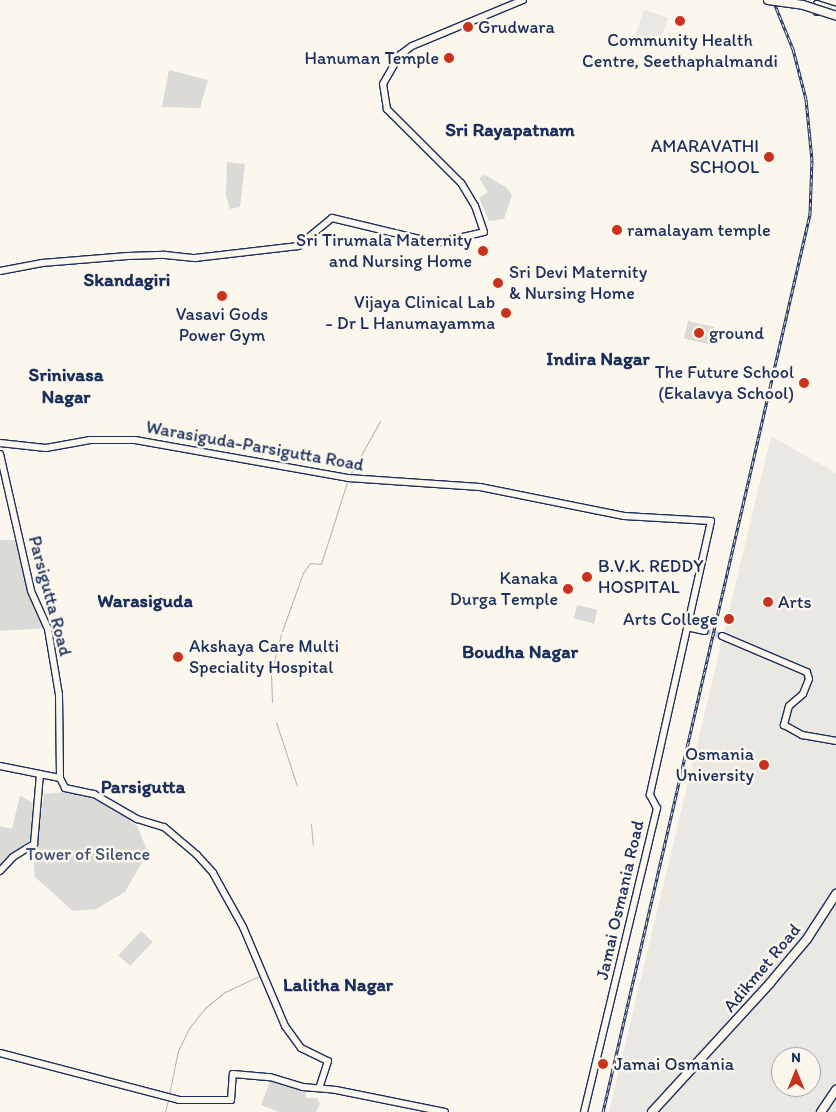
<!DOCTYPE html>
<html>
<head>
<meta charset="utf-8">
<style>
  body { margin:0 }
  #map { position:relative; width:836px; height:1112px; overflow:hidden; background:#fbf7ec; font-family:Itim,sans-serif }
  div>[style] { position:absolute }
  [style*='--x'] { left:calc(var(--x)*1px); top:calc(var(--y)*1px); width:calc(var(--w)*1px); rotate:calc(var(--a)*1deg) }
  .built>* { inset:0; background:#eae8e2 }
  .green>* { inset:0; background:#dadad7; transform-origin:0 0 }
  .stream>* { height:1px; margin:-0.5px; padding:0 0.5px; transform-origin:0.5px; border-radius:0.5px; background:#afb3bb }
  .minor-tunnel>* { height:6px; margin-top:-3px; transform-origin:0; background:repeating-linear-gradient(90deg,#cecfd0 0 6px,transparent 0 9px) }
  .roads { filter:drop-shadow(1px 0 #1b2f5e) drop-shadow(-1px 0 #1b2f5e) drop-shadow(0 1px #1b2f5e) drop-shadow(0 -1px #1b2f5e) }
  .minor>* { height:6px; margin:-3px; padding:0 3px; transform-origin:3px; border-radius:3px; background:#fbf7ec }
  .major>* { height:8px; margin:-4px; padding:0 4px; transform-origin:4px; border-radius:4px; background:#fbf7ec }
  .rail>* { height:3px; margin-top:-1.5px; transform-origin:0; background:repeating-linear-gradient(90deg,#fbf7ec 0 4px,#1b2f5e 0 8px); box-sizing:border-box; border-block:1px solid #1b2f5e }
  .bridges { filter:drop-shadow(1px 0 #1b2f5e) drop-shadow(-1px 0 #1b2f5e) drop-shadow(0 1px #1b2f5e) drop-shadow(0 -1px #1b2f5e) }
  .major-bridge>* { height:8px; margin:-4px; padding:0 4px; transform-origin:4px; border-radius:4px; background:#fbf7ec }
  .dots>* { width:14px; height:14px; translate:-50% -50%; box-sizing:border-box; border:2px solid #fbf7ec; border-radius:50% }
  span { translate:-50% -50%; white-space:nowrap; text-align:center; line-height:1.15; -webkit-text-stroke:5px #fbf7ec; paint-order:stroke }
  .poi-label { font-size:18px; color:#1b2f5e }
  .left { translate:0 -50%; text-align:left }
  .right { translate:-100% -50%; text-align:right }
  .street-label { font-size:18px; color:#1b2f5e }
  .park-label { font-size:18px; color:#415176 }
  .neighbourhood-label { font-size:19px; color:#1b2f5e; font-weight:700 }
  .north { position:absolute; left:771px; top:1047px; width:50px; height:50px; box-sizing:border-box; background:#fbf7ec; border:1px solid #a1a7b3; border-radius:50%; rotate:0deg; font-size:14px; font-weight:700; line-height:20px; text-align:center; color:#1b2f5e }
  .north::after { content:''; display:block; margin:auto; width:18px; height:22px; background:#c8321e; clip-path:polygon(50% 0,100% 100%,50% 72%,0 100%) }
</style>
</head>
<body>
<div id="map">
  <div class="built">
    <i style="clip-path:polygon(644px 10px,669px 18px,658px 44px,634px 40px)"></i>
    <i style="clip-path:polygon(evenodd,771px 436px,836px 473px,836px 1112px,609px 1112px,771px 436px,781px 1057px,811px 1057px,811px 1087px,781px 1087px,781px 1057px)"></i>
  </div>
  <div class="green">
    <i style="clip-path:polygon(169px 70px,208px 80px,200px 108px,162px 107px)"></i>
    <i style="clip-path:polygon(227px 162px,245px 164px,240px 207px,230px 209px,226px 196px)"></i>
    <i style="clip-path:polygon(485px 175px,506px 187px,512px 195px,504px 219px,489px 221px,479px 198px,488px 192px,479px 178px)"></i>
    <i style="left:688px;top:321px;width:27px;height:18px;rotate:13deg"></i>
    <i style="clip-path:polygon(0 540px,15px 540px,28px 592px,46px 628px,0 631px)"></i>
    <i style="left:577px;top:605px;width:21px;height:14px;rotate:14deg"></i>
    <i style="clip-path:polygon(65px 792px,87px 796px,118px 812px,137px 826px,148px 852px,125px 892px,96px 909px,73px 911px,35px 877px,34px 866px,44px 794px)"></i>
    <i style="clip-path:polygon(20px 795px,35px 805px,34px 836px,0 866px,0 826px,12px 829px)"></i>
    <i style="left:141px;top:931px;width:16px;height:33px;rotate:43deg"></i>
    <i style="clip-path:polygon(271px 1079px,305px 1088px,306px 1098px,317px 1098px,320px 1104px,316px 1112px,279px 1112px,261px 1105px)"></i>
  </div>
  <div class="stream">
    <i style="--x:350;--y:475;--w:62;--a:-60.9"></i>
    <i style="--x:282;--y:631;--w:62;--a:-70.1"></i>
    <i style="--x:303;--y:573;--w:12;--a:-55"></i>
    <i style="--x:310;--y:563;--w:11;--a:5"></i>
    <i style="--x:321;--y:564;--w:86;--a:-72.4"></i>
    <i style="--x:272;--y:702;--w:29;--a:-92"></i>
    <i style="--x:271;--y:673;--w:40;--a:-75.6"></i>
    <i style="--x:276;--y:722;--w:67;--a:71.8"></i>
    <i style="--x:311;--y:824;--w:21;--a:85"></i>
    <i style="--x:169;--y:1094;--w:44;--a:-78.2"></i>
    <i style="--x:178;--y:1051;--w:25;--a:-64"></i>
    <i style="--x:189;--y:1028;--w:26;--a:-51"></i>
    <i style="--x:205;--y:1008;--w:26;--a:-39"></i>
    <i style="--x:225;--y:992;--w:38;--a:-25"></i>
    <i style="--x:165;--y:1112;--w:12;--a:-76"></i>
  </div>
  <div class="minor-tunnel">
    <i style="--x:705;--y:631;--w:18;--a:16"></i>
  </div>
  <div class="roads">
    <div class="minor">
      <i style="--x:817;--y:12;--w:8;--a:-90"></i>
      <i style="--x:817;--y:4;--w:20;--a:18"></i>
      <i style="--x:0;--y:271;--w:43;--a:-10.8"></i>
      <i style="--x:42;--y:263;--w:86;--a:-4.7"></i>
      <i style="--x:128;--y:256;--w:37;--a:-2"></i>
      <i style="--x:165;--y:255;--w:30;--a:6"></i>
      <i style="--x:195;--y:258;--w:104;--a:-6.6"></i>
      <i style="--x:298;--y:246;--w:44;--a:-39.5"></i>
      <i style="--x:332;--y:218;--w:107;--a:13.5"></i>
      <i style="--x:436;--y:243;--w:49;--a:-12.9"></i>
      <i style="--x:484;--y:232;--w:28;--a:-109"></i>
      <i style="--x:475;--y:206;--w:27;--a:-121"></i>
      <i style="--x:461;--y:183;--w:105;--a:-135"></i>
      <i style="--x:387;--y:109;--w:25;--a:-99"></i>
      <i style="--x:383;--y:84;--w:34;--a:-60"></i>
      <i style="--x:400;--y:55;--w:15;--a:-37"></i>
      <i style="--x:412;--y:46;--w:120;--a:-22.5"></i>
      <i style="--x:0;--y:443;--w:46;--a:6.2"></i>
      <i style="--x:46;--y:448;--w:45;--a:-10.3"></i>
      <i style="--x:90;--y:440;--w:45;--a:0"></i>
      <i style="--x:135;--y:440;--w:216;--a:10.1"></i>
      <i style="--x:348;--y:478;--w:132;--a:3.9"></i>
      <i style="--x:480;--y:487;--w:147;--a:11.4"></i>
      <i style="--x:624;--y:516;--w:87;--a:3.3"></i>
      <i style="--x:711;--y:521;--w:281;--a:102.6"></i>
      <i style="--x:650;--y:795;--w:15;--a:62"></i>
      <i style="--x:657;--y:808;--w:313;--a:103.5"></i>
      <i style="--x:0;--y:454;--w:140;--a:77.2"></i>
      <i style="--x:31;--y:591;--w:42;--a:65.9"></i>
      <i style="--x:48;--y:629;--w:67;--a:80.5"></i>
      <i style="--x:59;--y:695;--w:83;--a:89.3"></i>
      <i style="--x:687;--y:627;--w:18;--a:13"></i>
      <i style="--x:722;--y:636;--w:92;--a:23"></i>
      <i style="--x:807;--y:672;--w:7;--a:74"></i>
      <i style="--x:809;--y:679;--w:16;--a:112"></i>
      <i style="--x:803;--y:694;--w:18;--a:139"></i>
      <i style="--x:789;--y:706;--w:20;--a:105"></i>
      <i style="--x:784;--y:725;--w:21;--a:29"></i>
      <i style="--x:802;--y:735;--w:35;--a:10"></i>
      <i style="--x:0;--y:766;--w:61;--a:11.3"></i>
      <i style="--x:60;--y:778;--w:11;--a:63"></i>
      <i style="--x:65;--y:788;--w:30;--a:12"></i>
      <i style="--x:94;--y:794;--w:50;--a:30.2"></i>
      <i style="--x:137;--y:819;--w:28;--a:17"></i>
      <i style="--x:164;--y:827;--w:43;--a:40.3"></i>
      <i style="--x:197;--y:855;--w:24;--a:48"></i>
      <i style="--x:213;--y:873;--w:62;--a:60.9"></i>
      <i style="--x:243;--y:927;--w:108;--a:67"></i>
      <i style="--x:285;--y:1026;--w:27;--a:54"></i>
      <i style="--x:301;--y:1048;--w:30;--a:26"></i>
      <i style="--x:328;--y:1061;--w:28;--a:108"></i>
      <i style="--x:0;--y:871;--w:19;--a:-47"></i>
      <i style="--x:13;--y:857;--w:25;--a:-32"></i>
      <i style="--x:34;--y:844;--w:70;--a:-85.1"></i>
      <i style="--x:0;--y:1053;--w:185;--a:14.7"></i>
      <i style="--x:179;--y:1100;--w:52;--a:0"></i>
      <i style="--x:231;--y:1100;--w:26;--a:-86"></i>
      <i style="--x:233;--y:1074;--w:37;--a:5"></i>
      <i style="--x:270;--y:1077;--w:34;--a:17"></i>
      <i style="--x:303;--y:1087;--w:33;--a:5"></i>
      <i style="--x:336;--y:1090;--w:111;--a:11.4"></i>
    </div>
    <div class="major">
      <i style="--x:652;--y:1112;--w:175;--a:-47.5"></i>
      <i style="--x:770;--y:983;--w:57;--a:-49.9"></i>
      <i style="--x:807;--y:939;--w:54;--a:-57.2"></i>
      <i style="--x:821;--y:1112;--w:27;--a:-56"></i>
    </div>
  </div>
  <div class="rail">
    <i style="--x:603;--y:1112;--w:922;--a:-77.02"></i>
    <i style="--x:810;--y:214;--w:54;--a:-87.9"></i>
    <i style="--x:812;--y:160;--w:61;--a:-95.6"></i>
    <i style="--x:806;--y:99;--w:52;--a:-104.6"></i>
    <i style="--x:793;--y:49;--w:53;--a:-112.2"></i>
  </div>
  <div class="bridges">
    <div class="major-bridge">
      <i style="--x:768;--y:0;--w:35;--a:8"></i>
      <i style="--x:803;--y:5;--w:35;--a:18"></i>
    </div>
  </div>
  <div class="dots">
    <i style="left:680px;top:21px;background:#c8321e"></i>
    <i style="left:468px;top:27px;background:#c8321e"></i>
    <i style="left:449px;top:58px;background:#c8321e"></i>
    <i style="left:769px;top:157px;background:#c8321e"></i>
    <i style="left:617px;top:230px;background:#c8321e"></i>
    <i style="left:483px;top:251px;background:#c8321e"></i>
    <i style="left:498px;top:283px;background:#c8321e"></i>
    <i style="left:222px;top:296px;background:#c8321e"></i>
    <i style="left:506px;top:313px;background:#c8321e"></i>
    <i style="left:699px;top:333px;background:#c8321e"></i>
    <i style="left:804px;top:383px;background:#c8321e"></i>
    <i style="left:587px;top:577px;background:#c8321e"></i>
    <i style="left:568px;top:589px;background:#c8321e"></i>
    <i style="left:768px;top:602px;background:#c8321e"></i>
    <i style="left:729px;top:619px;background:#c8321e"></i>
    <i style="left:178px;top:657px;background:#c8321e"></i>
    <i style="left:764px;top:765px;background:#c8321e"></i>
    <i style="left:603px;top:1064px;background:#c8321e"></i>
  </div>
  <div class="poi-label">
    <span class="left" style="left:478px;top:27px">Grudwara</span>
    <span style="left:680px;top:51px">Community Health<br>Centre, Seethaphalmandi</span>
    <span class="right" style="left:439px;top:58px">Hanuman Temple</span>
    <span class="right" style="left:759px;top:157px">AMARAVATHI<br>SCHOOL</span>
    <span class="left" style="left:627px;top:230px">ramalayam temple</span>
    <span class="right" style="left:472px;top:251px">Sri Tirumala Maternity<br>and Nursing Home</span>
    <span class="left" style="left:509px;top:283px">Sri Devi Maternity<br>&amp; Nursing Home</span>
    <span class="right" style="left:495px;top:313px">Vijaya Clinical Lab<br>- Dr L Hanumayamma</span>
    <span style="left:222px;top:325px">Vasavi Gods<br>Power Gym</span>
    <span class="left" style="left:709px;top:333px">ground</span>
    <span class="right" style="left:794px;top:383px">The Future School<br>(Ekalavya School)</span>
    <span class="left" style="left:598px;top:577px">B.V.K. REDDY<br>HOSPITAL</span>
    <span class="right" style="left:558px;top:589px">Kanaka<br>Durga Temple</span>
    <span class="left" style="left:778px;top:602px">Arts</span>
    <span class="right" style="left:718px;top:619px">Arts College</span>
    <span class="left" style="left:189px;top:657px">Akshaya Care Multi<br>Speciality Hospital</span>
    <span class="right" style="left:754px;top:765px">Osmania<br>University</span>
    <span class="left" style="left:614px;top:1064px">Jamai Osmania</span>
  </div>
  <div class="street-label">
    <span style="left:255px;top:446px;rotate:10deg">Warasiguda-Parsigutta Road</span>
    <span style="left:50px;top:596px;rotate:75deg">Parsigutta Road</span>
    <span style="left:620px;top:900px;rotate:-77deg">Jamai Osmania Road</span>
    <span style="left:762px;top:968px;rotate:-50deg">Adikmet Road</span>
  </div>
  <div class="park-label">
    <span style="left:88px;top:854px">Tower of Silence</span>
  </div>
  <div class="neighbourhood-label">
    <span style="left:510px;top:130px">Sri Rayapatnam</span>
    <span style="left:127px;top:280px">Skandagiri</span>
    <span style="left:598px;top:359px">Indira Nagar</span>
    <span style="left:66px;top:386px">Srinivasa<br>Nagar</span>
    <span style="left:145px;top:601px">Warasiguda</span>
    <span style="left:520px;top:652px">Boudha Nagar</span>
    <span style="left:143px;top:787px">Parsigutta</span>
    <span style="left:338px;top:985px">Lalitha Nagar</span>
  </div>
  <div class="north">N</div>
</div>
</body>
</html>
